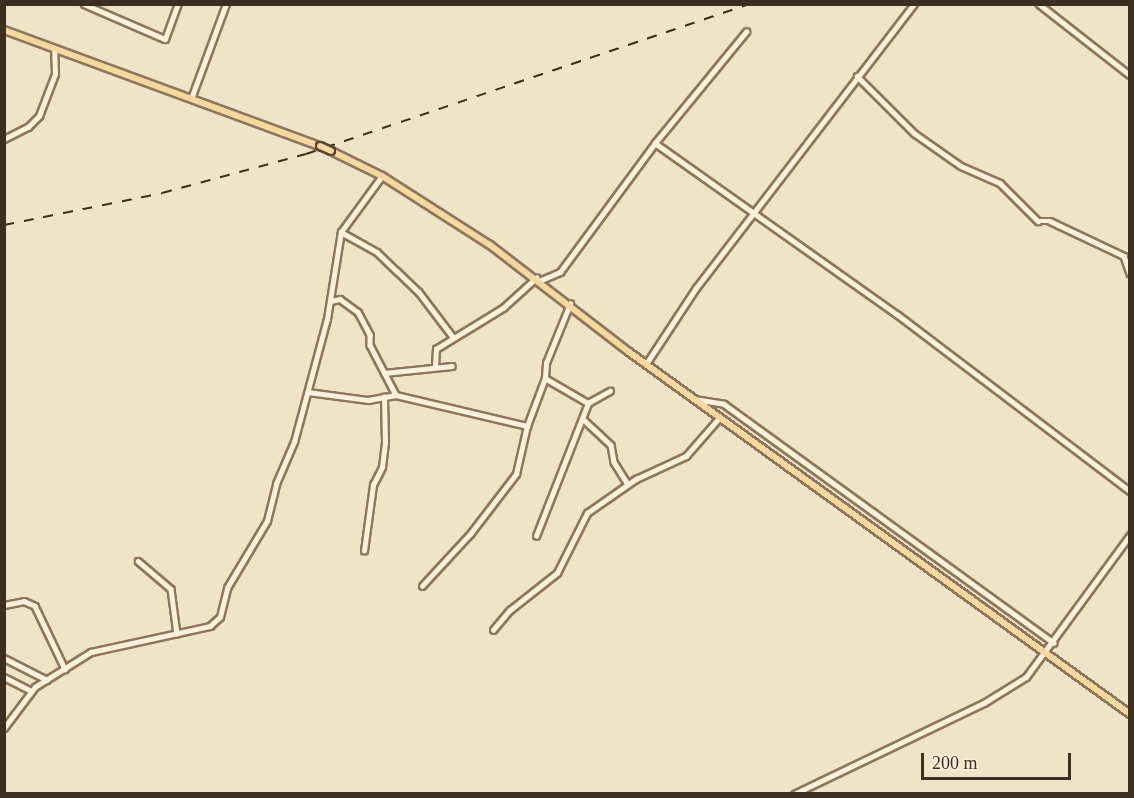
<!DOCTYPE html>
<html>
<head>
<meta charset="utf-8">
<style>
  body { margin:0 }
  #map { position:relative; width:1134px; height:798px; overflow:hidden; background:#f0e4c8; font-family:"Times New Roman",serif }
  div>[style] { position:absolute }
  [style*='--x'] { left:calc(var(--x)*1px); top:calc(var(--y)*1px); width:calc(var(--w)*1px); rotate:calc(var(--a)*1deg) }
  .roads { filter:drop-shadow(2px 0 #8d765c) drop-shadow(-2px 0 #8d765c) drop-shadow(0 2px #8d765c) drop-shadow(0 -2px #8d765c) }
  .minor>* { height:4.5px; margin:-2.25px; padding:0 2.25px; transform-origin:2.25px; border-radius:2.25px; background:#faf1dc }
  .major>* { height:6px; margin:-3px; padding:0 3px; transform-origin:3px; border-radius:3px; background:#f3d9a0 }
  .rail>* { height:1.5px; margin-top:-0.75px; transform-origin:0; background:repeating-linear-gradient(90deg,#3d2e20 0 10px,transparent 0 20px) }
  .bridges { filter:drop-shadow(2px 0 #5b4430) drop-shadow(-2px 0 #5b4430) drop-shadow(0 2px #5b4430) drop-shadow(0 -2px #5b4430) }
  .major-bridge>* { height:6px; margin:-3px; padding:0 3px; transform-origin:3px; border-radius:3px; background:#f3d9a0 }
  span { translate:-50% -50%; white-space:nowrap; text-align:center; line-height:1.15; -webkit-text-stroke:4.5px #f7eed8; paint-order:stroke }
  .frame { position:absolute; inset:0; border:6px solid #3d2e20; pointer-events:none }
  .scale { position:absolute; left:921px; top:753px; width:150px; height:27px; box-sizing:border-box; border:3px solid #3d2e20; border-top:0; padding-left:8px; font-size:18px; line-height:21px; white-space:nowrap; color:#3d2e20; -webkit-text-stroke:4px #f7eed8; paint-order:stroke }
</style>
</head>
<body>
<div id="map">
  <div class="roads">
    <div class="minor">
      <i style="--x:84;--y:4;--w:88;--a:23.4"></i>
      <i style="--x:165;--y:39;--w:37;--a:-70"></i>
      <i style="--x:1039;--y:4;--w:115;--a:38"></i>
      <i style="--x:857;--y:76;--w:81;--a:45"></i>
      <i style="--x:914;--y:133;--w:57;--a:35.1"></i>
      <i style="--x:961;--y:166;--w:43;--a:23.6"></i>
      <i style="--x:1000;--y:183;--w:54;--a:45"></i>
      <i style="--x:1038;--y:221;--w:12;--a:0"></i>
      <i style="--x:1050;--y:221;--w:82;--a:25.3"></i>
      <i style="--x:1124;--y:256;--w:18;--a:71"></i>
      <i style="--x:192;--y:96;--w:98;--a:-69.7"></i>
      <i style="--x:4;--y:139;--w:27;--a:-27"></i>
      <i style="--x:28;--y:127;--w:16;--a:-45"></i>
      <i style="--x:39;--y:116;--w:45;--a:-69.1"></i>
      <i style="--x:55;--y:74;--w:25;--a:-92"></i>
      <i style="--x:655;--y:143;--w:298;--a:35.3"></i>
      <i style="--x:898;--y:315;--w:291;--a:37.2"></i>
      <i style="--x:341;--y:232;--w:41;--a:29.1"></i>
      <i style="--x:377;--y:252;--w:28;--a:44"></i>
      <i style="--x:397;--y:271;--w:30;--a:44"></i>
      <i style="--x:419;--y:292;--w:56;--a:52.9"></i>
      <i style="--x:539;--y:281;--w:23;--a:-23"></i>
      <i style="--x:560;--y:272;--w:160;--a:-53.6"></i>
      <i style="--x:655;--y:143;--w:144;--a:-50.7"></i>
      <i style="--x:331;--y:301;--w:9;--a:-13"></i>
      <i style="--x:340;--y:299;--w:22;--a:36"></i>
      <i style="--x:358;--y:312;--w:26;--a:62"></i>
      <i style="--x:370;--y:335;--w:10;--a:90"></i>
      <i style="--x:370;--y:345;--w:56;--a:62.5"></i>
      <i style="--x:646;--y:364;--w:91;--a:-56.7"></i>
      <i style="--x:696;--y:288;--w:358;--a:-52.5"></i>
      <i style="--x:435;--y:367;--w:18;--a:-87"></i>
      <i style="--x:436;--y:349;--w:79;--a:-31.5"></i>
      <i style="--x:503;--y:308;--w:45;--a:-42.3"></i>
      <i style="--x:384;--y:373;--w:68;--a:-5.9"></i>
      <i style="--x:545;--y:378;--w:50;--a:30.2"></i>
      <i style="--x:308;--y:392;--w:61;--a:7.6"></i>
      <i style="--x:368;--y:400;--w:28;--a:-10"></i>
      <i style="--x:396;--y:395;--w:135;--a:13.3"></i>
      <i style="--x:694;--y:399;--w:30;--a:9"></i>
      <i style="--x:724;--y:404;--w:407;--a:35.9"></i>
      <i style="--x:583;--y:419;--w:38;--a:43"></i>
      <i style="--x:611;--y:445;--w:17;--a:80"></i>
      <i style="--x:614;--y:462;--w:26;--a:58"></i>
      <i style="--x:536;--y:536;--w:143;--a:-68.6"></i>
      <i style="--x:588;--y:403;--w:25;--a:-29"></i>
      <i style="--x:364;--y:551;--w:67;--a:-82.2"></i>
      <i style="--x:373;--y:485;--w:20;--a:-63"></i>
      <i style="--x:382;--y:467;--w:25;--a:-83"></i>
      <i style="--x:385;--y:442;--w:45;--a:-91.3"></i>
      <i style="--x:138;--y:561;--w:43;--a:40.3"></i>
      <i style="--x:171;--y:589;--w:45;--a:82.4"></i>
      <i style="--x:422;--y:586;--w:71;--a:-47.3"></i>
      <i style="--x:470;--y:534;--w:76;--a:-52.5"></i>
      <i style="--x:516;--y:474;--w:49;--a:-77.1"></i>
      <i style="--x:527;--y:426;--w:51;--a:-69.4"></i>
      <i style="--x:545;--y:378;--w:15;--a:-86"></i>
      <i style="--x:546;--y:363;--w:64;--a:-67.9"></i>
      <i style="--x:4;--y:605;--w:20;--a:-11"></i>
      <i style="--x:24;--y:601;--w:12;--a:24"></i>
      <i style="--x:35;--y:606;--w:70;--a:64.5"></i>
      <i style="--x:493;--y:630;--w:26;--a:-50"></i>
      <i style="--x:510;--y:610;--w:60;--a:-38.2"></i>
      <i style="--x:557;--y:573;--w:67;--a:-63.4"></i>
      <i style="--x:587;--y:513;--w:60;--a:-34.8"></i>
      <i style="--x:636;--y:479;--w:55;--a:-24.7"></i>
      <i style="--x:686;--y:456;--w:50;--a:-49"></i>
      <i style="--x:4;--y:658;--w:48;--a:27.1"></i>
      <i style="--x:4;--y:677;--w:31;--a:27"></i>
      <i style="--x:4;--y:728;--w:51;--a:-52.9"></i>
      <i style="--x:35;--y:687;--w:66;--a:-32"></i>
      <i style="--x:91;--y:652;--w:122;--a:-12.3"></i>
      <i style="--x:210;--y:626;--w:13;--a:-42"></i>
      <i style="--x:220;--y:617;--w:30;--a:-76"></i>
      <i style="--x:227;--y:588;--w:78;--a:-59.2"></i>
      <i style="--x:267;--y:521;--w:38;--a:-76"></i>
      <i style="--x:276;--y:484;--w:46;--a:-66.8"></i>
      <i style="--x:294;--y:442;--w:127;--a:-75"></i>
      <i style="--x:327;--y:319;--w:88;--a:-80.9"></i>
      <i style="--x:341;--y:232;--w:69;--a:-53.8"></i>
      <i style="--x:794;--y:794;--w:211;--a:-25.6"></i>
      <i style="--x:984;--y:703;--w:49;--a:-31.8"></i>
      <i style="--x:1026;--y:677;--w:176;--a:-53.8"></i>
    </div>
    <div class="major">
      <i style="--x:4;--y:30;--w:337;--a:20.2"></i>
      <i style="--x:331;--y:151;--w:57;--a:26.1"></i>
      <i style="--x:382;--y:176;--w:128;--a:32.6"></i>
      <i style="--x:490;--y:245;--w:175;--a:37.6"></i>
      <i style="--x:629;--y:352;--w:618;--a:35.85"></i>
    </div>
  </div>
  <div class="rail">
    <i style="--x:4;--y:225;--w:161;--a:-11.4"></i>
    <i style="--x:162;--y:193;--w:149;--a:-15.2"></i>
    <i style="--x:306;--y:154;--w:468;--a:-18.7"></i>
  </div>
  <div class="bridges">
    <div class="major-bridge">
      <i style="--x:320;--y:146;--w:12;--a:24"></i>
    </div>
  </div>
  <div class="frame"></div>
  <div class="scale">200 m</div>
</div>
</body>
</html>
